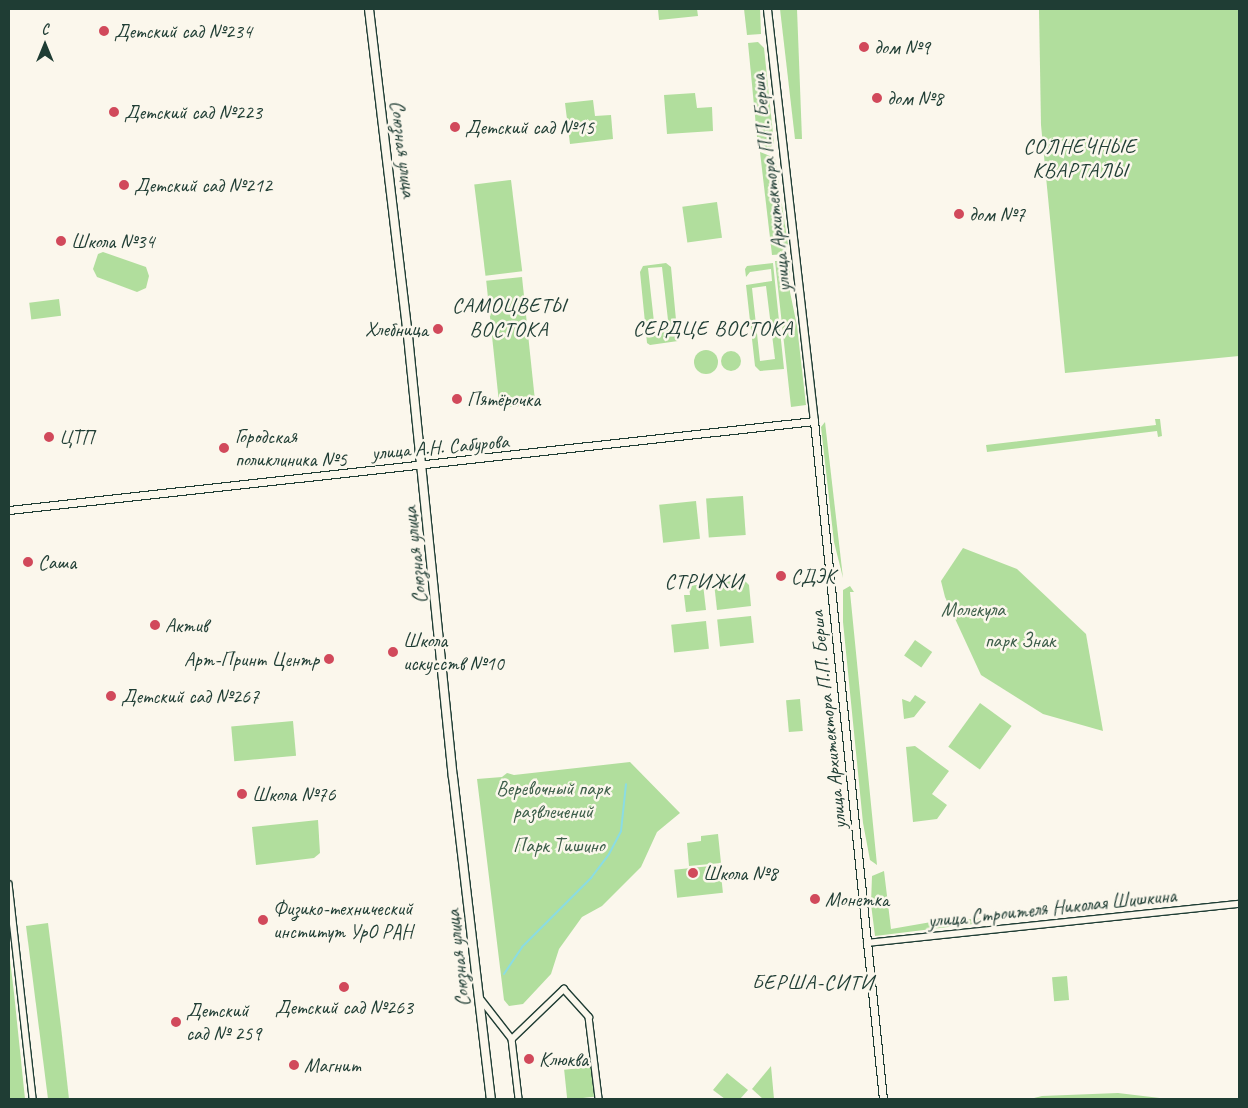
<!DOCTYPE html>
<html>
<head>
<meta charset="utf-8">
<style>
  body { margin:0 }
  #map { position:relative; width:1248px; height:1108px; overflow:hidden; background:#fbf7ec; font-family:Caveat,sans-serif }
  div>[style] { position:absolute }
  [style*='--x'] { left:calc(var(--x)*1px); top:calc(var(--y)*1px); width:calc(var(--w)*1px); rotate:calc(var(--a)*1deg) }
  .green>* { inset:0; background:#b1de9d; transform-origin:0 0 }
  .round { border-radius:50% }
  .stream>* { height:2px; margin:-1px; padding:0 1px; transform-origin:1px; border-radius:1px; background:#8bdce3 }
  .roads { filter:drop-shadow(1px 0 #1f3d34) drop-shadow(-1px 0 #1f3d34) drop-shadow(0 1px #1f3d34) drop-shadow(0 -1px #1f3d34) }
  .minor>* { height:5.5px; margin:-2.75px; padding:0 2.75px; transform-origin:2.75px; border-radius:2.75px; background:#fbf7ec }
  .tertiary>* { height:7px; margin:-3.5px; padding:0 3.5px; transform-origin:3.5px; border-radius:3.5px; background:#fbf7ec }
  .secondary>* { height:8px; margin:-4px; padding:0 4px; transform-origin:4px; border-radius:4px; background:#fbf7ec }
  .dots>* { width:14px; height:14px; translate:-50% -50%; box-sizing:border-box; border:2px solid #fbf7ec; border-radius:50% }
  span { translate:-50% -50%; white-space:nowrap; text-align:center; line-height:1.15; -webkit-text-stroke:5px #fbf7ec; paint-order:stroke }
  .poi-label { font-size:20px; color:#1f3d34 }
  .left { translate:0 -50%; text-align:left }
  .right { translate:-100% -50%; text-align:right }
  .street-label { font-size:20px; color:#1f3d34 }
  .park-label { font-size:20px; color:#3c5d49 }
  .neighbourhood-label { font-size:21px; color:#1f3d34; letter-spacing:1px }
  .frame { position:absolute; inset:0; border:10px solid #1f3d34; pointer-events:none }
  .north { position:absolute; left:20px; top:20px; width:50px; height:50px; -webkit-text-stroke:4px #fbf7ec; paint-order:stroke; rotate:0deg; font-size:14px; font-weight:700; line-height:20px; text-align:center; color:#1f3d34 }
  .north::after { content:''; display:block; margin:auto; width:18px; height:22px; background:#1f3d34; clip-path:polygon(50% 0,100% 100%,50% 72%,0 100%) }
</style>
</head>
<body>
<div id="map">
  <div class="green">
    <i style="clip-path:polygon(658px 9px,697px 9px,698px 16px,659px 20px)"></i>
    <i style="clip-path:polygon(744px 9px,760px 9px,761px 34px,747px 35px)"></i>
    <i style="clip-path:polygon(780px 9px,797px 9px,802px 139px,795px 139px)"></i>
    <i style="clip-path:polygon(1039px 9px,1239px 9px,1239px 356px,1065px 373px,1041px 125px)"></i>
    <i style="clip-path:polygon(758px 42px,764px 48px,774px 143px,770px 148px,758px 147px,748px 43px)"></i>
    <i style="clip-path:polygon(695px 93px,697px 108px,712px 107px,713px 131px,667px 134px,664px 95px)"></i>
    <i style="clip-path:polygon(593px 100px,595px 116px,611px 115px,613px 139px,570px 144px,565px 103px)"></i>
    <i style="clip-path:polygon(760px 152px,775px 158px,788px 245px,785px 254px,772px 255px)"></i>
    <i style="left:511px;top:180px;width:92px;height:37px;rotate:83deg"></i>
    <i style="left:717px;top:202px;width:36px;height:35px;rotate:82deg"></i>
    <i style="clip-path:polygon(103px 252px,146px 267px,149px 276px,146px 288px,137px 292px,97px 277px,93px 269px,98px 254px)"></i>
    <i style="clip-path:polygon(775px 261px,787px 261px,790px 264px,790px 292px,797px 326px,806px 405px,791px 407px)"></i>
    <i style="clip-path:polygon(evenodd,666px 263px,671px 267px,678px 341px,650px 345px,647px 343px,640px 272px,643px 266px,666px 263px,662px 267px,669px 329px,655px 331px,648px 268px,662px 267px)"></i>
    <i style="clip-path:polygon(evenodd,773px 263px,784px 369px,760px 371px,755px 366px,746px 285px,772px 281px,771px 269px,750px 272px,746px 277px,745px 269px,747px 266px,773px 263px,766px 286px,775px 359px,760px 361px,752px 288px,766px 286px)"></i>
    <i style="left:522px;top:277px;width:128px;height:36px;rotate:84deg"></i>
    <i style="left:59px;top:299px;width:17px;height:30px;rotate:83deg"></i>
    <i class="round" style="left:694px;top:350px;width:24px;height:24px"></i>
    <i class="round" style="left:721px;top:351px;width:20px;height:20px"></i>
    <i style="clip-path:polygon(1155px 419px,1160px 419px,1162px 436px,1158px 437px,1157px 431px,987px 452px,986px 445px,1156px 425px)"></i>
    <i style="clip-path:polygon(825px 422px,843px 578px,834px 542px,821px 427px)"></i>
    <i style="left:743px;top:496px;width:39px;height:37px;rotate:86deg"></i>
    <i style="left:696px;top:501px;width:38px;height:37px;rotate:84deg"></i>
    <i style="clip-path:polygon(963px 548px,1017px 569px,1086px 634px,1103px 731px,1043px 714px,981px 675px,945px 597px,941px 581px)"></i>
    <i style="clip-path:polygon(744px 580px,749px 585px,751px 606px,717px 610px,714px 583px)"></i>
    <i style="clip-path:polygon(703px 584px,706px 610px,686px 612px,684px 595px,690px 595px,689px 586px)"></i>
    <i style="clip-path:polygon(850px 586px,854px 592px,850px 592px,877px 865px,870px 860px,863px 823px,843px 622px,843px 590px)"></i>
    <i style="left:751px;top:616px;width:27px;height:34px;rotate:84deg"></i>
    <i style="left:706px;top:621px;width:28px;height:35px;rotate:84deg"></i>
    <i style="left:915px;top:640px;width:21px;height:19px;rotate:35deg"></i>
    <i style="clip-path:polygon(915px 695px,926px 702px,914px 717px,904px 719px,902px 699px,910px 702px)"></i>
    <i style="left:800px;top:699px;width:32px;height:14px;rotate:85deg"></i>
    <i style="left:980px;top:703px;width:39px;height:54px;rotate:36deg"></i>
    <i style="left:293px;top:721px;width:35px;height:62px;rotate:85deg"></i>
    <i style="clip-path:polygon(915px 746px,949px 771px,932px 794px,947px 805px,937px 819px,913px 822px,906px 747px)"></i>
    <i style="clip-path:polygon(630px 762px,680px 813px,657px 832px,641px 867px,602px 906px,582px 917px,559px 949px,551px 974px,523px 1004px,509px 1006px,504px 1000px,477px 779px,502px 777px,507px 773px,514px 775px)"></i>
    <i style="clip-path:polygon(318px 820px,320px 853px,314px 858px,256px 865px,252px 827px)"></i>
    <i style="clip-path:polygon(718px 834px,721px 863px,689px 866px,687px 843px,701px 841px,701px 836px)"></i>
    <i style="left:720px;top:865px;width:28px;height:46px;rotate:84deg"></i>
    <i style="clip-path:polygon(884px 871px,891px 929px,937px 921px,990px 918px,989px 922px,875px 936px,871px 904px,872px 876px)"></i>
    <i style="clip-path:polygon(48px 923px,61px 1027px,69px 1099px,48px 1099px,26px 926px)"></i>
    <i style="clip-path:polygon(9px 952px,14px 993px,25px 1099px,9px 1099px)"></i>
    <i style="left:1067px;top:976px;width:24px;height:15px;rotate:85deg"></i>
    <i style="clip-path:polygon(771px 1066px,774px 1099px,763px 1099px,752px 1089px)"></i>
    <i style="left:591px;top:1067px;width:30px;height:27px;rotate:84deg"></i>
    <i style="clip-path:polygon(727px 1073px,748px 1090px,740px 1099px,725px 1099px,713px 1090px)"></i>
    <i style="clip-path:polygon(1118px 1093px,1168px 1099px,1030px 1099px,1042px 1096px)"></i>
  </div>
  <div class="stream">
    <i style="--x:504;--y:974;--w:32;--a:-56"></i>
    <i style="--x:522;--y:947;--w:98;--a:-45"></i>
    <i style="--x:591;--y:878;--w:30;--a:-53"></i>
    <i style="--x:609;--y:854;--w:26;--a:-62"></i>
    <i style="--x:621;--y:831;--w:47;--a:-83.9"></i>
  </div>
  <div class="roads">
    <div class="minor">
      <i style="--x:9;--y:884;--w:216;--a:83.6"></i>
      <i style="--x:867;--y:943;--w:374;--a:-6"></i>
      <i style="--x:480;--y:998;--w:52;--a:52"></i>
      <i style="--x:512;--y:1039;--w:60;--a:83.3"></i>
      <i style="--x:512;--y:1039;--w:72;--a:-43.9"></i>
      <i style="--x:564;--y:989;--w:38;--a:48"></i>
      <i style="--x:589;--y:1017;--w:83;--a:83"></i>
    </div>
    <div class="tertiary">
      <i style="--x:767;--y:9;--w:415;--a:83.5"></i>
      <i style="--x:814;--y:421;--w:682;--a:84.19"></i>
      <i style="--x:9;--y:510;--w:810;--a:-6.31"></i>
    </div>
    <div class="secondary">
      <i style="--x:369;--y:9;--w:329;--a:83.2"></i>
      <i style="--x:408;--y:336;--w:443;--a:84.2"></i>
      <i style="--x:453;--y:777;--w:324;--a:83.3"></i>
    </div>
  </div>
  <div class="dots">
    <i style="left:104px;top:31px;background:#d1495b"></i>
    <i style="left:864px;top:47px;background:#d1495b"></i>
    <i style="left:877px;top:98px;background:#d1495b"></i>
    <i style="left:114px;top:112px;background:#d1495b"></i>
    <i style="left:455px;top:127px;background:#d1495b"></i>
    <i style="left:124px;top:185px;background:#d1495b"></i>
    <i style="left:959px;top:214px;background:#d1495b"></i>
    <i style="left:61px;top:241px;background:#d1495b"></i>
    <i style="left:438px;top:329px;background:#d1495b"></i>
    <i style="left:457px;top:399px;background:#d1495b"></i>
    <i style="left:49px;top:437px;background:#d1495b"></i>
    <i style="left:224px;top:448px;background:#d1495b"></i>
    <i style="left:28px;top:562px;background:#d1495b"></i>
    <i style="left:781px;top:576px;background:#d1495b"></i>
    <i style="left:155px;top:625px;background:#d1495b"></i>
    <i style="left:393px;top:652px;background:#d1495b"></i>
    <i style="left:329px;top:659px;background:#d1495b"></i>
    <i style="left:111px;top:696px;background:#d1495b"></i>
    <i style="left:242px;top:794px;background:#d1495b"></i>
    <i style="left:693px;top:873px;background:#d1495b"></i>
    <i style="left:815px;top:899px;background:#d1495b"></i>
    <i style="left:263px;top:920px;background:#d1495b"></i>
    <i style="left:344px;top:987px;background:#d1495b"></i>
    <i style="left:176px;top:1022px;background:#d1495b"></i>
    <i style="left:529px;top:1059px;background:#d1495b"></i>
    <i style="left:294px;top:1065px;background:#d1495b"></i>
  </div>
  <div class="poi-label">
    <span class="left" style="left:114px;top:31px">Детский сад №234</span>
    <span class="left" style="left:874px;top:47px">дом №9</span>
    <span class="left" style="left:887px;top:98px">дом №8</span>
    <span class="left" style="left:124px;top:112px">Детский сад №223</span>
    <span class="left" style="left:465px;top:127px">Детский сад №15</span>
    <span class="left" style="left:134px;top:185px">Детский сад №212</span>
    <span class="left" style="left:969px;top:214px">дом №7</span>
    <span class="left" style="left:71px;top:241px">Школа №34</span>
    <span class="right" style="left:428px;top:329px">Хлебница</span>
    <span class="left" style="left:467px;top:399px">Пятёрочка</span>
    <span class="left" style="left:235px;top:448px">Городская<br>поликлиника №5</span>
    <span class="left" style="left:59px;top:437px">ЦТП</span>
    <span class="left" style="left:38px;top:562px">Саша</span>
    <span class="left" style="left:791px;top:576px">СДЭК</span>
    <span class="left" style="left:165px;top:625px">Актив</span>
    <span class="left" style="left:403px;top:652px">Школа<br>искусств №10</span>
    <span class="right" style="left:319px;top:659px">Арт-Принт Центр</span>
    <span class="left" style="left:121px;top:696px">Детский сад №267</span>
    <span class="left" style="left:252px;top:794px">Школа №76</span>
    <span class="left" style="left:703px;top:873px">Школа №8</span>
    <span class="left" style="left:825px;top:899px">Монетка</span>
    <span class="left" style="left:273px;top:920px">Физико-технический<br>институт УрО РАН</span>
    <span style="left:344px;top:1007px">Детский сад №263</span>
    <span class="left" style="left:186px;top:1022px">Детский<br>сад № 259</span>
    <span class="left" style="left:539px;top:1059px">Клюква</span>
    <span class="left" style="left:304px;top:1065px">Магнит</span>
  </div>
  <div class="street-label">
    <span style="left:403px;top:149px;rotate:83deg">Союзная улица</span>
    <span style="left:771px;top:183px;rotate:-97deg">улица Архитектора П.П. Берша</span>
    <span style="left:440px;top:447px;rotate:-5deg">улица А.Н. Сабурова</span>
    <span style="left:415px;top:555px;rotate:-96deg">Союзная улица</span>
    <span style="left:828px;top:720px;rotate:-96deg">улица Архитектора П.П. Берша</span>
    <span style="left:1052px;top:908px;rotate:-6deg">улица Строителя Николая Шишкина</span>
    <span style="left:458px;top:958px;rotate:-96deg">Союзная улица</span>
  </div>
  <div class="park-label">
    <span style="left:973px;top:609px">Молекула</span>
    <span style="left:1020px;top:640px">парк Знак</span>
    <span style="left:553px;top:800px">Веревочный парк<br>развлечений</span>
    <span style="left:559px;top:845px">Парк Тишино</span>
  </div>
  <div class="neighbourhood-label">
    <span style="left:1080px;top:158px">СОЛНЕЧНЫЕ<br>КВАРТАЛЫ</span>
    <span style="left:509px;top:317px">САМОЦВЕТЫ<br>ВОСТОКА</span>
    <span style="left:713px;top:328px">СЕРДЦЕ ВОСТОКА</span>
    <span style="left:704px;top:581px">СТРИЖИ</span>
    <span style="left:813px;top:982px">БЕРША-СИТИ</span>
  </div>
  <div class="frame"></div>
  <div class="north">С</div>
</div>
</body>
</html>
